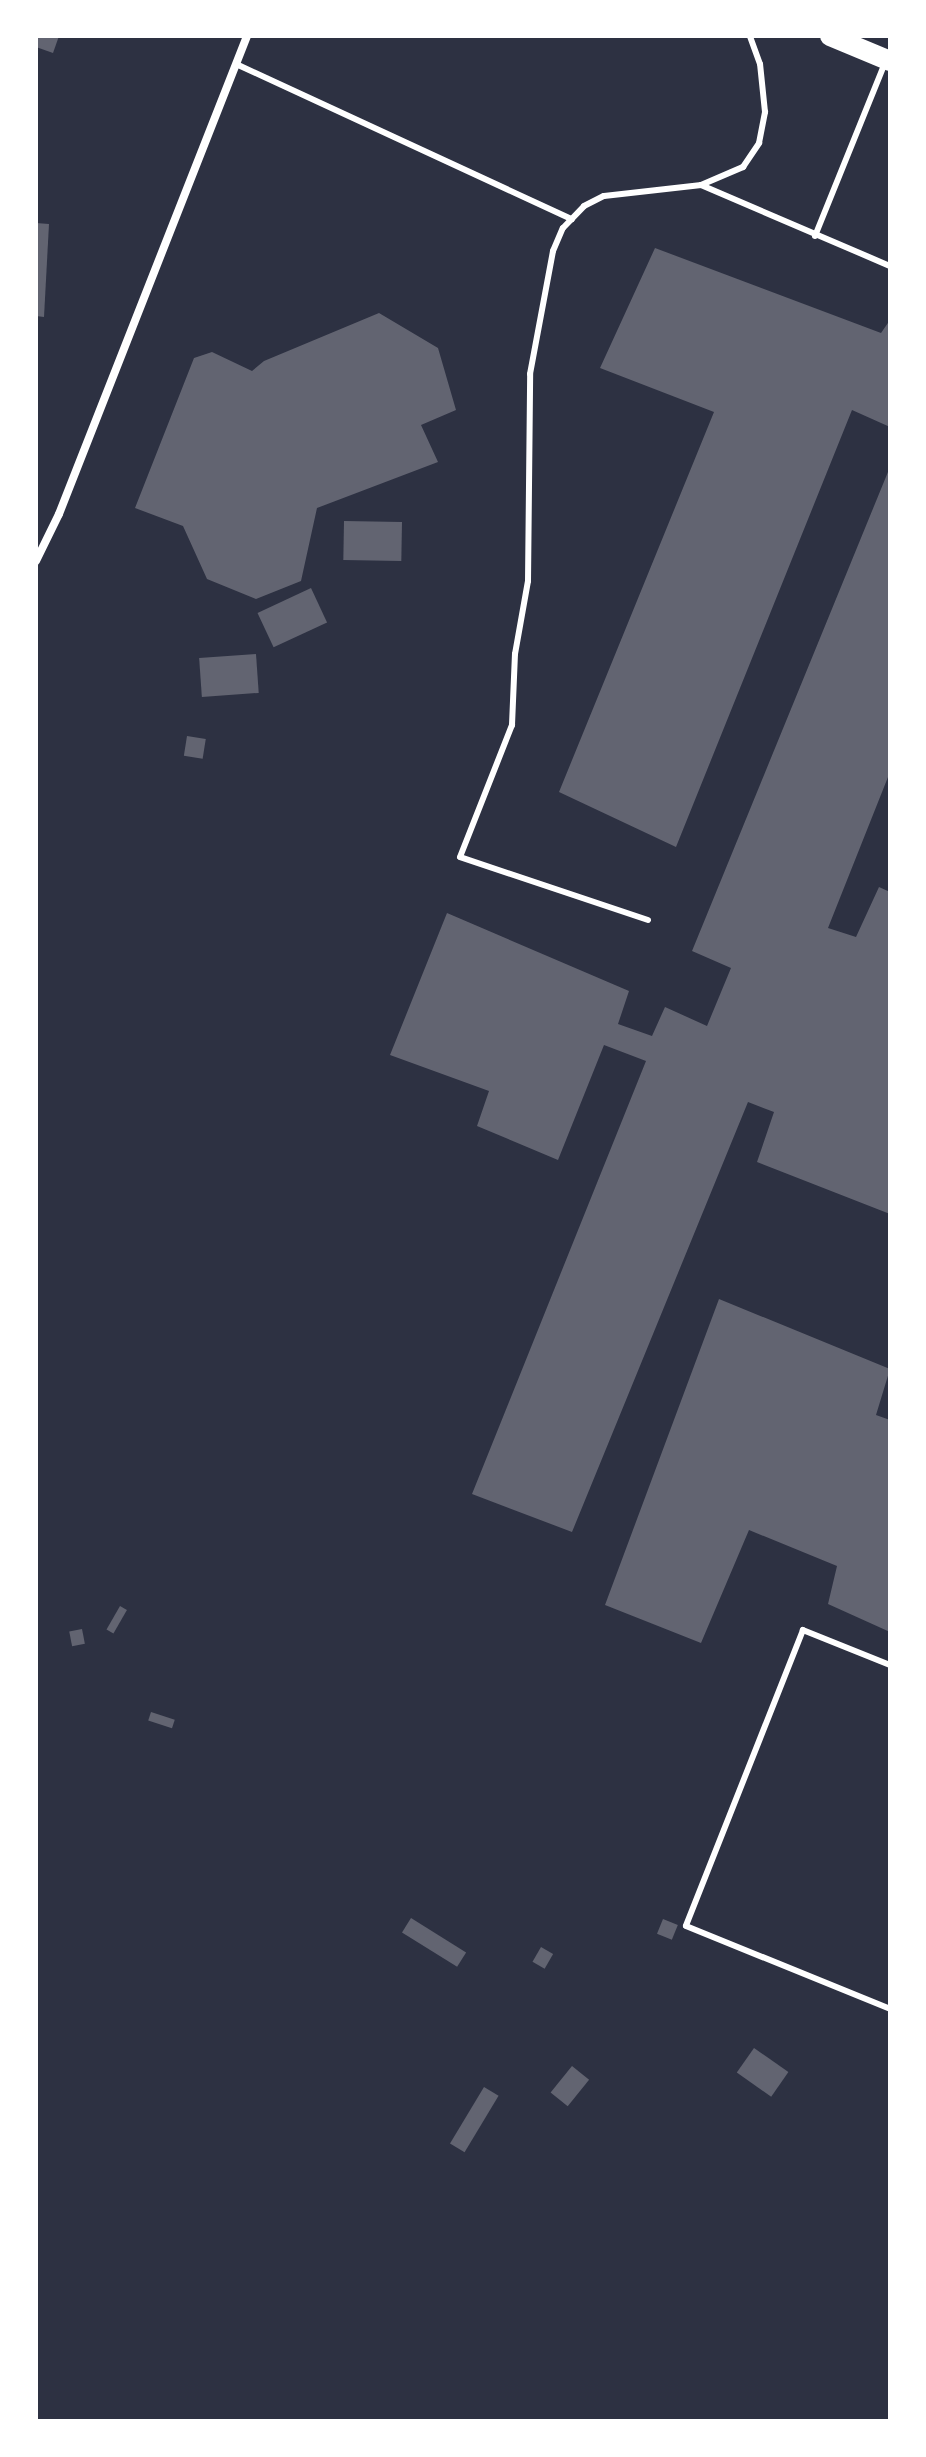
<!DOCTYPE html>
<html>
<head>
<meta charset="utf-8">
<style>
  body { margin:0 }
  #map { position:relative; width:926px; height:2457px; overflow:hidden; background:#2d3142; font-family:Bitter,serif }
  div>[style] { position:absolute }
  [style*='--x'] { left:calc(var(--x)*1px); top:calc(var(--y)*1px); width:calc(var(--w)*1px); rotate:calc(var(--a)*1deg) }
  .building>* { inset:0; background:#626471; transform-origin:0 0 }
  .service>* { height:6px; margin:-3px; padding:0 3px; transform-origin:3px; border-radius:3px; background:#fff }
  .minor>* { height:8px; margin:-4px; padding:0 4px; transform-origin:4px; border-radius:4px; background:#fff }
  .primary>* { height:20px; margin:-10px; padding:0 10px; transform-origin:10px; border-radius:10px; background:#fff }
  span { translate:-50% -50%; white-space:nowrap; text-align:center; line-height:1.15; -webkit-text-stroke:8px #fff; paint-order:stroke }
  .frame { position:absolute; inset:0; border:38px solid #fff; pointer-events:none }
</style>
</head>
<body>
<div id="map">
  <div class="building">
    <i style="clip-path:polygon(36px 36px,59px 36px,53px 53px,36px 47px)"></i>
    <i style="clip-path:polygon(36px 223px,49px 224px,44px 317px,36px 316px)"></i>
    <i style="clip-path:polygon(655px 248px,881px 333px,890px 320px,890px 427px,852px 410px,676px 847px,559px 792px,714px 412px,600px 368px)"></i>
    <i style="clip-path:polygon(379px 313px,438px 348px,456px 410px,421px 425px,438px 462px,317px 508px,301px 581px,256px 599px,207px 579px,183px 526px,135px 508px,194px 358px,212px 352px,252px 371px,264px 361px)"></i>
    <i style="clip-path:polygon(890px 467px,890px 772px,828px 928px,856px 937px,879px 887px,890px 892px,890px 1214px,757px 1162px,774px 1112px,748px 1102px,572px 1532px,472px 1494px,646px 1061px,604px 1045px,558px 1160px,477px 1126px,489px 1091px,390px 1055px,447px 913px,629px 991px,618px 1024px,652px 1036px,665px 1007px,707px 1026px,731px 968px,692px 951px)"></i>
    <i style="left:344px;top:521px;width:58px;height:39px;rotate:1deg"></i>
    <i style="left:311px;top:588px;width:38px;height:59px;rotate:65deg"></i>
    <i style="left:256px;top:654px;width:39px;height:57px;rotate:86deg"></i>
    <i style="left:187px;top:736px;width:19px;height:20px;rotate:9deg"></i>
    <i style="clip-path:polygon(719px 1299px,890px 1369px,876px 1415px,890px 1420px,890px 1632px,828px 1604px,837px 1566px,749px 1530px,701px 1643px,605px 1605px)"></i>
    <i style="left:120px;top:1606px;width:8px;height:27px;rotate:30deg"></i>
    <i style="left:82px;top:1629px;width:15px;height:13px;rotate:79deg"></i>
    <i style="left:151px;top:1712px;width:25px;height:9px;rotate:18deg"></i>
    <i style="left:411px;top:1918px;width:65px;height:17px;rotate:32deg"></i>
    <i style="left:663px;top:1919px;width:16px;height:16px;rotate:22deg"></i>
    <i style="left:541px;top:1947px;width:14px;height:17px;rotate:30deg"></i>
    <i style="left:754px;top:2048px;width:42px;height:30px;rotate:35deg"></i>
    <i style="left:572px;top:2066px;width:22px;height:34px;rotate:39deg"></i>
    <i style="left:484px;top:2087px;width:17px;height:66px;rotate:31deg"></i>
  </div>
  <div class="service">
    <i style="--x:236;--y:64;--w:370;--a:24.8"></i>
    <i style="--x:701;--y:185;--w:206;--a:23.2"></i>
    <i style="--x:815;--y:236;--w:187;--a:-68"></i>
    <i style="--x:648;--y:920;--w:198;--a:-161.5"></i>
    <i style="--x:460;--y:857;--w:142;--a:-68.5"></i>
    <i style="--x:512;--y:725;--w:71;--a:-87.6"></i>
    <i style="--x:515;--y:654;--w:74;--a:-79.9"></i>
    <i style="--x:528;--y:581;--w:207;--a:-89.4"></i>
    <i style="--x:530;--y:374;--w:125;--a:-79.4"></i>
    <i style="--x:553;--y:251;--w:25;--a:-67"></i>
    <i style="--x:563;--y:228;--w:30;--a:-46"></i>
    <i style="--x:584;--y:206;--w:22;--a:-27"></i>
    <i style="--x:604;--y:196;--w:98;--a:-6.5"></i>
    <i style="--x:701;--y:185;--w:46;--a:-23.2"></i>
    <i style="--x:743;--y:167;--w:29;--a:-56"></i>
    <i style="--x:759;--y:143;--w:32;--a:-79"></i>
    <i style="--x:765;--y:112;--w:48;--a:-95.9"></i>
    <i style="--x:760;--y:64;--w:30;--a:-110"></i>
    <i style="--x:890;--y:1665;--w:94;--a:-158.1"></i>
    <i style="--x:803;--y:1630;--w:318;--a:111.6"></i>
    <i style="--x:686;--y:1926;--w:220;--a:22.1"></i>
  </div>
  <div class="minor">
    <i style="--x:36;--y:561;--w:52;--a:-63.9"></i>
    <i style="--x:59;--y:514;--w:514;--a:-68.53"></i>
  </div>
  <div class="primary">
    <i style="--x:830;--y:36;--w:65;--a:22.6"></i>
  </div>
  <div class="frame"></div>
</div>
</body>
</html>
